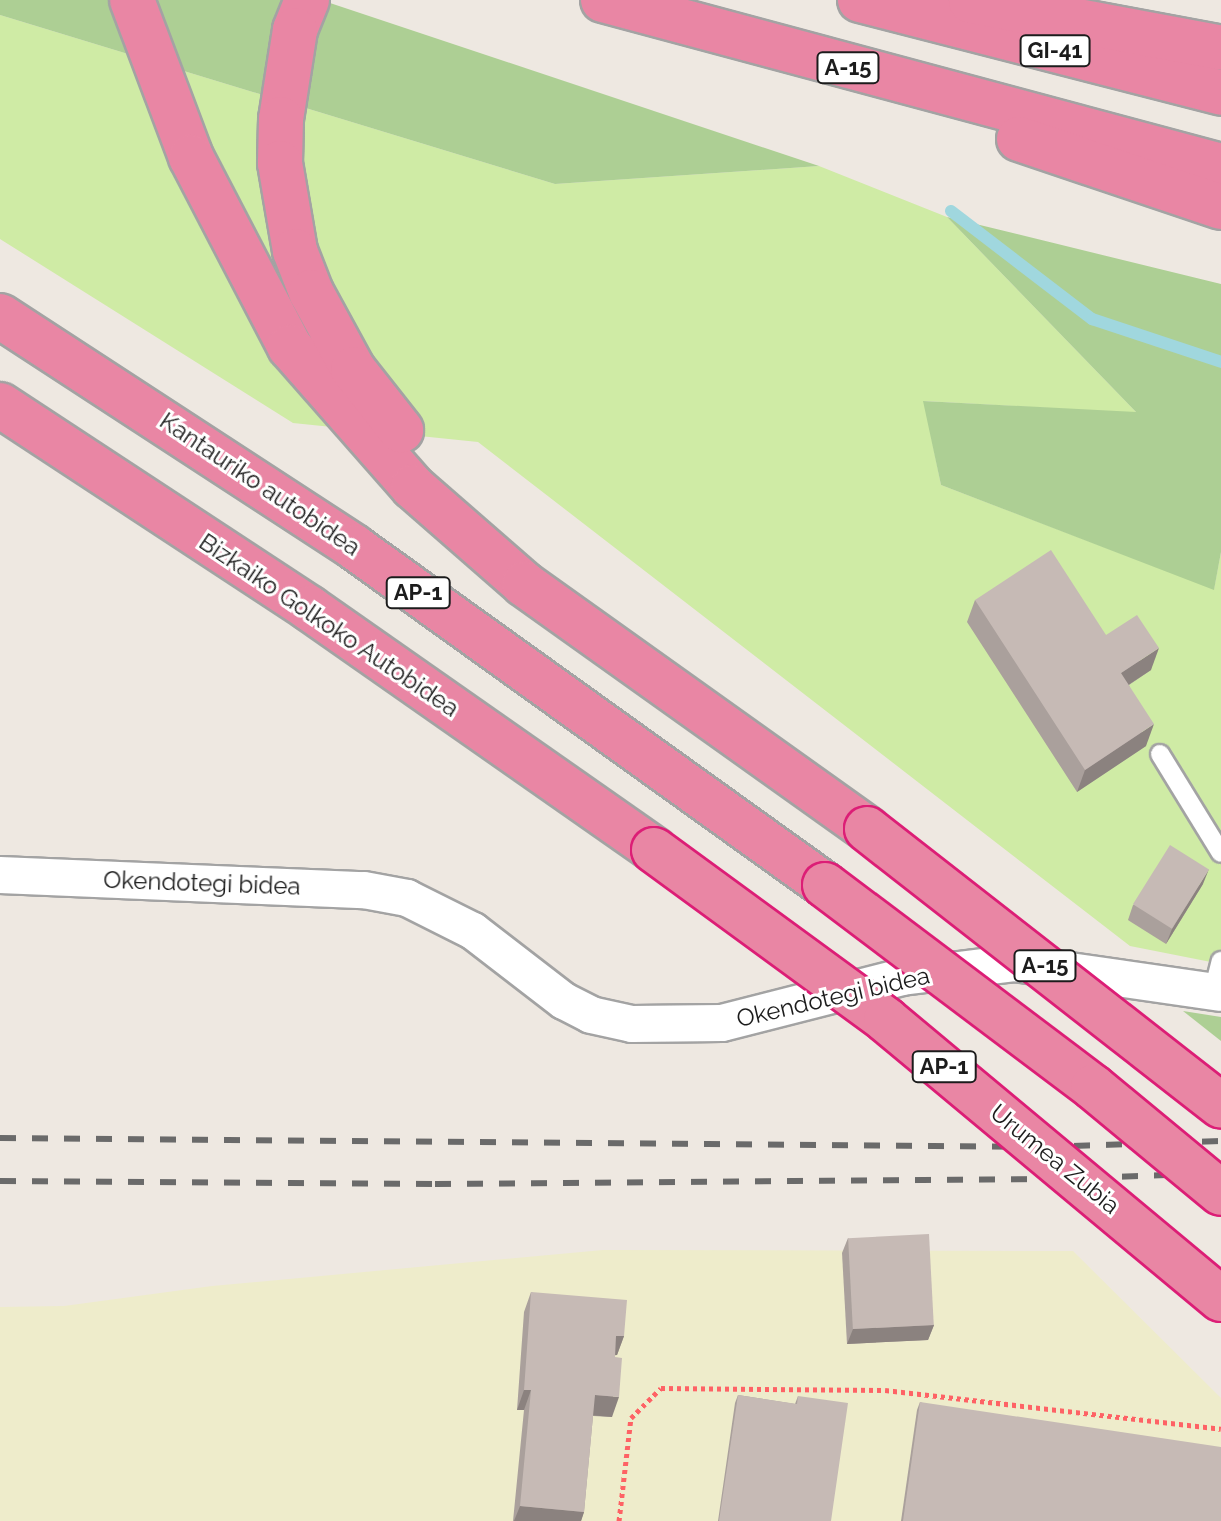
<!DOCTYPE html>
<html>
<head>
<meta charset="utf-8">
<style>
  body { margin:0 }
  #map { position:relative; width:1221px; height:1521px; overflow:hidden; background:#eee8e1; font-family:Raleway,sans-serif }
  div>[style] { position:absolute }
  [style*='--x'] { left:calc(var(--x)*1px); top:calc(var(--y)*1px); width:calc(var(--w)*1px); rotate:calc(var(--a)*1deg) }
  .farmland>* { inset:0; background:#eeeccb }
  .grass>* { inset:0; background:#cfeba5 }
  .forest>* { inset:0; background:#adcf94 }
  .stream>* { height:12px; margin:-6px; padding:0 6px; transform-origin:6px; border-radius:6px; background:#a0d7de }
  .path>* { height:5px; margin-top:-2.5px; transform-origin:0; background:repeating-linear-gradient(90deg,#fe6265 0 4px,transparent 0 8px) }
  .roads { filter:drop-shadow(2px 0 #a3a3a3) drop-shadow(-2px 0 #a3a3a3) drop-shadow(0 2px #a3a3a3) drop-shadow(0 -2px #a3a3a3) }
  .service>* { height:18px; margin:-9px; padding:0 9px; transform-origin:9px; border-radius:9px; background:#fff }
  .minor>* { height:36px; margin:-18px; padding:0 18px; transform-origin:18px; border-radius:18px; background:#fff }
  .motorway>* { height:44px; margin:-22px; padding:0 22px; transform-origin:22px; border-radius:22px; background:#e986a4 }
  .rail>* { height:6px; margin-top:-3px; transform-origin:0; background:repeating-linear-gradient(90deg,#6a6a6a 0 16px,transparent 0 32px) }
  .bridges { filter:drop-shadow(2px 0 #dc1e76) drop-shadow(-2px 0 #dc1e76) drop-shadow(0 2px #dc1e76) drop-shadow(0 -2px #dc1e76) }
  .motorway-bridge>* { height:44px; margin:-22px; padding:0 22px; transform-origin:22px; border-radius:22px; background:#e986a4 }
  .wall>* { inset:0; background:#aaa09c }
  .shaded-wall>* { inset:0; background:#8b827f }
  .building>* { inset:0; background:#c6bab5; transform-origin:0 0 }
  span { translate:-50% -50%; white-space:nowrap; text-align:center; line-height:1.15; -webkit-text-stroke:6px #fff; paint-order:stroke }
  .shield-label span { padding:2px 6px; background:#fff; border:2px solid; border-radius:6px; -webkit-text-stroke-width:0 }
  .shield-label { font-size:22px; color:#1c1c1c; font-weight:700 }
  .street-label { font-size:24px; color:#1c1c1c }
</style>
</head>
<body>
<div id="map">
  <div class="farmland">
    <i style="clip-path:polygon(603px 1250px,1073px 1251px,1221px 1398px,1221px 1521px,0 1521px,0 1307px,64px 1306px,212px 1286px)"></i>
  </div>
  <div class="grass">
    <i style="clip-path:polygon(0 15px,555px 184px,819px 166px,947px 217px,1137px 413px,924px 401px,941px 485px,1214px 589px,1221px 552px,1221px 964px,1130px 946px,478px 442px,293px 423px,0 239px)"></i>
  </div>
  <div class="forest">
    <i style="clip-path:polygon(0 0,321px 0,819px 166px,555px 184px,0 15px)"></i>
    <i style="clip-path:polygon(947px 217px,1221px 284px,1221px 552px,1214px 590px,941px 485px,923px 401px,1136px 412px)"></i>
    <i style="clip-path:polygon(1183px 1011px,1221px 1017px,1221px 1041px)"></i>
  </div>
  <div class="stream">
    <i style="--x:951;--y:211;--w:178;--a:37.5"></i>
    <i style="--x:1092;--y:319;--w:136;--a:18.4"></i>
  </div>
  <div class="path">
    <i style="--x:619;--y:1521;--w:104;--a:-83.4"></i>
    <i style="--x:631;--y:1418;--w:42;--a:-45"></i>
    <i style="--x:661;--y:1388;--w:224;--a:0.5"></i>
    <i style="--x:885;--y:1390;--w:338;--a:6.6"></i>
  </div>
  <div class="roads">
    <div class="service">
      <i style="--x:1160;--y:754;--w:116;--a:58.4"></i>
      <i style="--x:1213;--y:992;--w:32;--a:-76"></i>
    </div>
    <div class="minor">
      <i style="--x:0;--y:875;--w:364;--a:2.4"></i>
      <i style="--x:364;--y:890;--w:44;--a:10.5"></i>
      <i style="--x:407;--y:898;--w:74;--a:26.6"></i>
      <i style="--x:473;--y:931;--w:115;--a:37.6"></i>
      <i style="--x:564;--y:1001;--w:30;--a:27"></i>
      <i style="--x:591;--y:1015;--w:42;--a:12.4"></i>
      <i style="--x:632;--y:1024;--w:90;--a:-0.6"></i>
      <i style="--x:722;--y:1023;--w:186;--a:-14.3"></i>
      <i style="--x:902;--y:977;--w:113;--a:-7.1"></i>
      <i style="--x:1014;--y:963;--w:209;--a:8.2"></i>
    </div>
    <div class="motorway">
      <i style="--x:132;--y:0;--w:168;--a:69.4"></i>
      <i style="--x:191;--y:157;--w:214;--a:62.5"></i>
      <i style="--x:290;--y:347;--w:186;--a:48.7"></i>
      <i style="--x:413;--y:487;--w:147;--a:41.1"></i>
      <i style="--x:524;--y:584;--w:422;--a:35.5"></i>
      <i style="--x:307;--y:0;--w:32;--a:112"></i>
      <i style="--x:295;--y:30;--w:90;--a:98.9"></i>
      <i style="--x:281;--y:119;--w:44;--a:91.3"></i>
      <i style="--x:280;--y:163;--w:89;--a:80.3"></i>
      <i style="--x:295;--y:251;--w:44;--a:68.7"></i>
      <i style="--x:311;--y:292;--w:88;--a:61.4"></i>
      <i style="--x:353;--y:369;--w:78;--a:51.8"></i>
      <i style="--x:603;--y:0;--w:640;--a:15.04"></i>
      <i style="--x:860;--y:0;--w:373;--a:14.4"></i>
      <i style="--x:971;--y:1;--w:254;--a:10.6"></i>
      <i style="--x:1019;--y:139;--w:213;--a:18.6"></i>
      <i style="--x:0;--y:316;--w:423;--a:33.1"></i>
      <i style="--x:354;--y:547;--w:580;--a:35.66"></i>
      <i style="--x:0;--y:405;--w:370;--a:33.3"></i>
      <i style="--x:309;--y:608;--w:421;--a:35"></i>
    </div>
  </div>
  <div class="rail">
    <i style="--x:0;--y:1138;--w:1042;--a:0.49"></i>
    <i style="--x:1042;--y:1147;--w:179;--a:-1.9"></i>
    <i style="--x:0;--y:1181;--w:435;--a:0.4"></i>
    <i style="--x:435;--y:1184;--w:623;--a:-0.46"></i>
    <i style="--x:1058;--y:1179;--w:163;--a:-2.1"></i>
  </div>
  <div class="bridges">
    <div class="motorway-bridge">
      <i style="--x:867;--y:829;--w:449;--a:38"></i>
      <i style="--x:654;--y:850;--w:288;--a:36.2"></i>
      <i style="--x:886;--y:1020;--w:436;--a:39.8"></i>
      <i style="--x:825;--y:885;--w:336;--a:37"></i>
      <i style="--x:1093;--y:1087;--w:166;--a:39.6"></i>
    </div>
  </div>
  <div class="wall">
    <i style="clip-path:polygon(975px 600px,1106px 635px,1151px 670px,1129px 685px,1146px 746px,1077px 792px,967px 622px)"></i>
    <i style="clip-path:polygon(1203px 884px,1166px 944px,1128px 920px,1133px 905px)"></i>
    <i style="clip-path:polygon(848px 1238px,934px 1325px,928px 1340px,847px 1344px,842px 1253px)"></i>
    <i style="clip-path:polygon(531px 1292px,624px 1336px,617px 1355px,615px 1355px,612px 1417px,593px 1416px,584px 1512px,581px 1521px,513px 1521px,524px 1410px,517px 1410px,524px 1312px)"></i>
    <i style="clip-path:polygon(738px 1395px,795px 1404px,798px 1396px,831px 1521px,718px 1521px,735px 1403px)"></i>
    <i style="clip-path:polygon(920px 1402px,1221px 1521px,901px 1521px,917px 1410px)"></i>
  </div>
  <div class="shaded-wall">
    <i style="clip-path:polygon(1159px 648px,1151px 670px,1113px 695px,1121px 673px)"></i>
    <i style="clip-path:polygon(1154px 724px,1146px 746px,1077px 792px,1085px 770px)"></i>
    <i style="clip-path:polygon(1209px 869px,1203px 884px,1166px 944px,1172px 929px)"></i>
    <i style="clip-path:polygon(934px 1325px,928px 1340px,847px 1344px,853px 1329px)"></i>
    <i style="clip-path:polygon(616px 1336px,624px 1336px,617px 1355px,609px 1356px)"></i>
    <i style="clip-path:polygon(524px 1390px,531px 1390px,524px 1410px,517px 1410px)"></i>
    <i style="clip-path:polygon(595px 1395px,619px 1397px,612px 1417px,588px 1415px)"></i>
    <i style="clip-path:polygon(520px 1506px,584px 1512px,581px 1521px,514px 1521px)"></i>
  </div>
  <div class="building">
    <i style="clip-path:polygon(1051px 550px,1106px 635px,1137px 615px,1159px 648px,1121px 673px,1154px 724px,1085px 770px,975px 600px)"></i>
    <i style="left:1170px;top:845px;width:46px;height:70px;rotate:32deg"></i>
    <i style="left:929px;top:1234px;width:91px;height:81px;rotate:87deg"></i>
    <i style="clip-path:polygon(531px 1292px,627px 1300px,624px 1336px,616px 1336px,615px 1357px,622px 1358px,619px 1397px,595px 1395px,584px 1512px,520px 1506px,531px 1390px,524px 1390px)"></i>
    <i style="clip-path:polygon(738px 1395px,797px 1404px,798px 1396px,848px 1403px,831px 1521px,719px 1521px)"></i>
    <i style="clip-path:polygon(920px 1402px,1221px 1447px,1221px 1521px,903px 1521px)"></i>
  </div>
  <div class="shield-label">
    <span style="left:1055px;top:51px">GI-41</span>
    <span style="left:848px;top:68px">A-15</span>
    <span style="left:418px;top:593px">AP-1</span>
    <span style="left:1045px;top:966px">A-15</span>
    <span style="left:944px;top:1067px">AP-1</span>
  </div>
  <div class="street-label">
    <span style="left:260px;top:484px;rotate:34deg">Kantauriko autobidea</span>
    <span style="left:329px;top:625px;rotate:34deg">Bizkaiko Golkoko Autobidea</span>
    <span style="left:202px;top:883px;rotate:2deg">Okendotegi bidea</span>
    <span style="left:833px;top:997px;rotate:-13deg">Okendotegi bidea</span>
    <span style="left:1055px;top:1159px;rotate:39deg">Urumea Zubia</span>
  </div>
</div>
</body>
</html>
